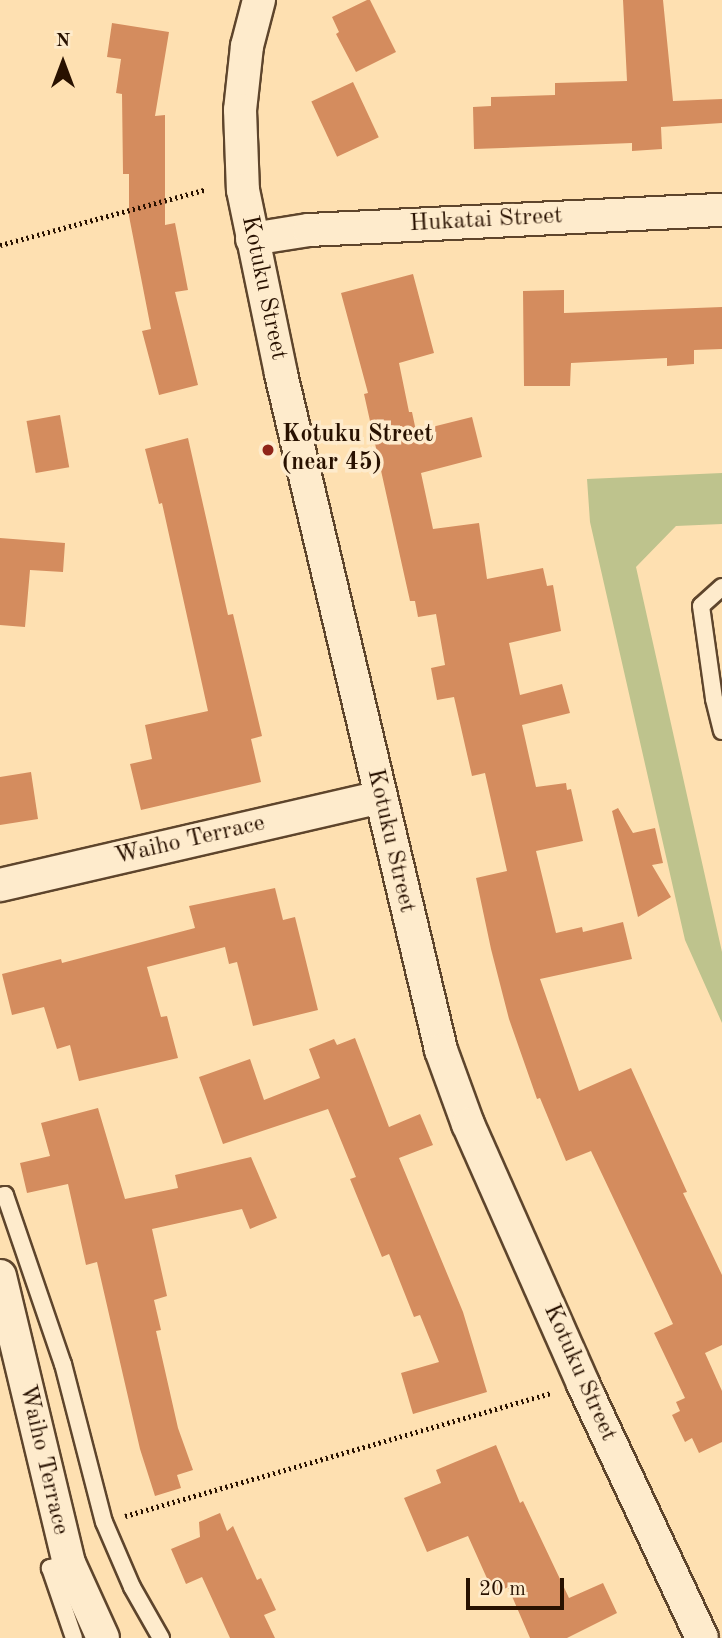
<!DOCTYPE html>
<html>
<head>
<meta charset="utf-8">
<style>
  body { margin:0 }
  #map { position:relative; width:722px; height:1638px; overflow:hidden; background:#fee0b1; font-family:"Old Standard TT",serif }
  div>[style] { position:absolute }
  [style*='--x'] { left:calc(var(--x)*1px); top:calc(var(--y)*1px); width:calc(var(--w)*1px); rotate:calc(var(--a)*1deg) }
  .green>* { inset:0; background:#bec38d }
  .building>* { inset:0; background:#d48c5e; transform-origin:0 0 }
  .path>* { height:4.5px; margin-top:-2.25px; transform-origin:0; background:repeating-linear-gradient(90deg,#281100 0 2px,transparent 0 5.5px) }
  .roads { filter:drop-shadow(2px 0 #5e452c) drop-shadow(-2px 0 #5e452c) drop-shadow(0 2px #5e452c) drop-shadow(0 -2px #5e452c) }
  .lane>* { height:16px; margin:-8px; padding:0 8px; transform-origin:8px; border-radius:8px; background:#feebcc }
  .street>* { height:32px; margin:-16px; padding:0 16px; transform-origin:16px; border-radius:16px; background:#feebcc }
  .dots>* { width:19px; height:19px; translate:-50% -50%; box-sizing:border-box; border:4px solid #feebcc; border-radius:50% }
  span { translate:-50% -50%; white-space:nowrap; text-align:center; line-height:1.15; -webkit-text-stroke:7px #feebcc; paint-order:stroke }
  .street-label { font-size:24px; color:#281100 }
  .poi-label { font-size:24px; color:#281100; font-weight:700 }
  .left { translate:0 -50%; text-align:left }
  .north { position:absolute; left:28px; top:28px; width:70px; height:70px; -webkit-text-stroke:5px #feebcc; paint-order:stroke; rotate:0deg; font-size:19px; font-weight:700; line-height:28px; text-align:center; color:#281100 }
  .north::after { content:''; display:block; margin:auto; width:24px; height:32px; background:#281100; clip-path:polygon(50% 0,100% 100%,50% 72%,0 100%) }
  .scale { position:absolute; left:466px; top:1578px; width:98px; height:32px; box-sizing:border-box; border:4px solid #281100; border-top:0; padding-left:9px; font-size:21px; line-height:24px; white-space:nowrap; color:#281100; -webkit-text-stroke:5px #feebcc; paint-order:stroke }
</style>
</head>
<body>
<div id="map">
  <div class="green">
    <i style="clip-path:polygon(722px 473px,722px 524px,676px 526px,636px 567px,722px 952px,722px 1023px,685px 940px,590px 522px,587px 479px)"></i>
  </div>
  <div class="building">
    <i style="clip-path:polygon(367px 0,370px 0,396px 52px,356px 72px,336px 34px,339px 32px,332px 17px)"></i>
    <i style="clip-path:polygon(623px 0,663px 0,673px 101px,722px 99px,722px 123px,661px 127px,662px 149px,632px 151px,632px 143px,474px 149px,473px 107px,491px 106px,491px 97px,555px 95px,555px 83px,627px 81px)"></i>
    <i style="clip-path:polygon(112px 23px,169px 32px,155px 116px,165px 115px,165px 225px,175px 223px,188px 290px,175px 292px,198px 385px,159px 395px,142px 331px,151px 329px,129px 216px,129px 174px,123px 174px,122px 94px,116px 93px,121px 59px,107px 57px)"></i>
    <i style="left:353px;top:82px;width:61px;height:46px;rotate:65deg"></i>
    <i style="clip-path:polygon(413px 274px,434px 353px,399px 363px,409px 412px,412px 412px,416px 431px,472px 417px,482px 457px,421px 473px,433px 529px,479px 523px,487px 579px,543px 568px,547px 586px,553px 585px,561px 631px,509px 643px,520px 695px,562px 684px,570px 713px,522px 725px,536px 787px,566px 783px,567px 790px,571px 789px,583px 841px,536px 851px,556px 933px,582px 927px,583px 932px,623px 922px,632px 959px,540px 979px,579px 1091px,631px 1068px,687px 1192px,683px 1193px,722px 1275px,722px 1345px,705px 1353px,722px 1391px,722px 1442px,699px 1453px,692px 1438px,685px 1442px,672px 1415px,680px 1411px,676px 1402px,685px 1398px,654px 1333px,673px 1324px,591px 1151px,566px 1161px,540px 1098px,537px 1099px,509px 1019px,491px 949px,476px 878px,507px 871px,485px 773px,472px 776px,454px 697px,437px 700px,431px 668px,445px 665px,436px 614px,418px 617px,415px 601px,410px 601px,364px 394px,368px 393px,341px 293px)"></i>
    <i style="clip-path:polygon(564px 290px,564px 313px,722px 307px,722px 349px,694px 350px,694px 364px,667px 366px,667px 358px,571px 363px,570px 386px,524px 386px,523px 291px)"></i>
    <i style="left:60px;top:415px;width:53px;height:34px;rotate:80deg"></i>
    <i style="clip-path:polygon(188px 438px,228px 615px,233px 614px,262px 736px,251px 739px,261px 782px,141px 810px,130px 764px,152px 759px,145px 725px,208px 711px,162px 503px,159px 504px,145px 449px)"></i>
    <i style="clip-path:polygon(0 538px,65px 543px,63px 572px,30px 570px,25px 627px,0 625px)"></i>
    <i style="clip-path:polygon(31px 772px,38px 819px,0 825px,0 777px)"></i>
    <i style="clip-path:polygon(618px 808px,633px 833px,655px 828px,663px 863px,652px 865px,671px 897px,638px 917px,612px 811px)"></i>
    <i style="clip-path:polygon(275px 888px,283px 920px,295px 917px,318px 1010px,253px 1026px,237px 962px,229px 964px,225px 947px,147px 967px,161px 1017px,167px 1016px,178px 1058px,79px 1081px,70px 1045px,57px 1049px,44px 1007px,12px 1015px,2px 974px,61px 959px,62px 963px,195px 928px,189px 906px)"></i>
    <i style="clip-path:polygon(355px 1038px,389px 1127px,420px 1114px,433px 1145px,399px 1158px,463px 1312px,487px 1392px,413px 1414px,401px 1373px,439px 1362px,420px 1315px,414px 1317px,389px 1254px,382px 1257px,350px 1179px,356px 1177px,328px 1109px,223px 1144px,199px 1077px,250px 1059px,264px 1100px,320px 1078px,309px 1049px,334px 1039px,337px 1045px)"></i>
    <i style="clip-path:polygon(98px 1108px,125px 1199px,178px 1188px,175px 1175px,251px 1157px,277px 1218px,250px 1229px,242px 1209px,152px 1229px,167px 1296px,154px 1300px,161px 1330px,156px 1331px,178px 1428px,193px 1470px,177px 1475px,181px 1488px,155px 1496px,140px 1449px,97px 1262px,86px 1265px,68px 1184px,27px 1193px,20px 1163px,50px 1156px,41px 1123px)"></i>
    <i style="clip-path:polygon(496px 1445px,520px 1503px,523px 1501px,569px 1598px,603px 1583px,617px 1613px,567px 1638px,530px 1638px,508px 1587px,494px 1594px,468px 1536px,427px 1552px,404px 1498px,441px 1483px,436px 1470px)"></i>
    <i style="clip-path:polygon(220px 1513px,227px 1531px,233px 1526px,257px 1580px,261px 1578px,276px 1610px,264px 1615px,275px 1638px,230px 1638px,202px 1577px,186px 1584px,171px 1549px,200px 1537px,199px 1522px)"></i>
  </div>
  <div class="path">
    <i style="--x:0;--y:245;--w:214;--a:-15.1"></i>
    <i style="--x:125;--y:1516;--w:444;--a:-16.1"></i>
  </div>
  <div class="roads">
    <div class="lane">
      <i style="--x:722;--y:587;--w:28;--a:138"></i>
      <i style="--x:701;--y:606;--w:94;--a:82"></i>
      <i style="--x:714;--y:699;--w:33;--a:76"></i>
      <i style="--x:0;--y:1196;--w:5;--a:-11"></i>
      <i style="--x:5;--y:1195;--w:179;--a:71.1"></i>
      <i style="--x:63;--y:1364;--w:163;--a:75.5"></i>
      <i style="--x:104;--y:1522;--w:71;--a:66.7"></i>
      <i style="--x:132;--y:1587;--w:59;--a:60.4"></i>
      <i style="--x:69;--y:1563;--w:20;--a:165"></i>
      <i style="--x:50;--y:1568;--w:74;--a:71.1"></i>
    </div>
    <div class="street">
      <i style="--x:259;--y:0;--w:48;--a:104.6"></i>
      <i style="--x:247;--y:46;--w:64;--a:96.2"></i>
      <i style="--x:240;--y:110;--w:80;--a:87.9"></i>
      <i style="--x:243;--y:190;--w:188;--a:78.3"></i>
      <i style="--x:281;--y:374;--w:695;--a:76.68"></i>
      <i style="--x:441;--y:1050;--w:79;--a:70"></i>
      <i style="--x:468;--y:1124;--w:284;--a:66.1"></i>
      <i style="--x:583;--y:1384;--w:280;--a:64.9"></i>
      <i style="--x:252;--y:239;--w:58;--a:-9"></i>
      <i style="--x:309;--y:230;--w:413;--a:-2.8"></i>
      <i style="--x:0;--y:885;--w:390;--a:-13"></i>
      <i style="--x:0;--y:1276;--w:295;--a:76.5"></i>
      <i style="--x:69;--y:1563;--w:82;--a:65.6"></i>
    </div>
  </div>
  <div class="dots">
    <i style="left:268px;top:450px;background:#8f2418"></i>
  </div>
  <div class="street-label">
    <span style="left:486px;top:221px;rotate:-3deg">Hukatai Street</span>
    <span style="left:263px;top:288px;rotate:78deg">Kotuku Street</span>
    <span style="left:190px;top:841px;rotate:-13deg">Waiho Terrace</span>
    <span style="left:390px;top:841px;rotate:77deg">Kotuku Street</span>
    <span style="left:579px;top:1373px;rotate:66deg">Kotuku Street</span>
    <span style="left:43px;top:1460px;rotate:77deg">Waiho Terrace</span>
  </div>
  <div class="poi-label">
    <span class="left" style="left:282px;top:450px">Kotuku Street<br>(near 45)</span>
  </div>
  <div class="north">N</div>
  <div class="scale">20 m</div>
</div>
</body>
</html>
